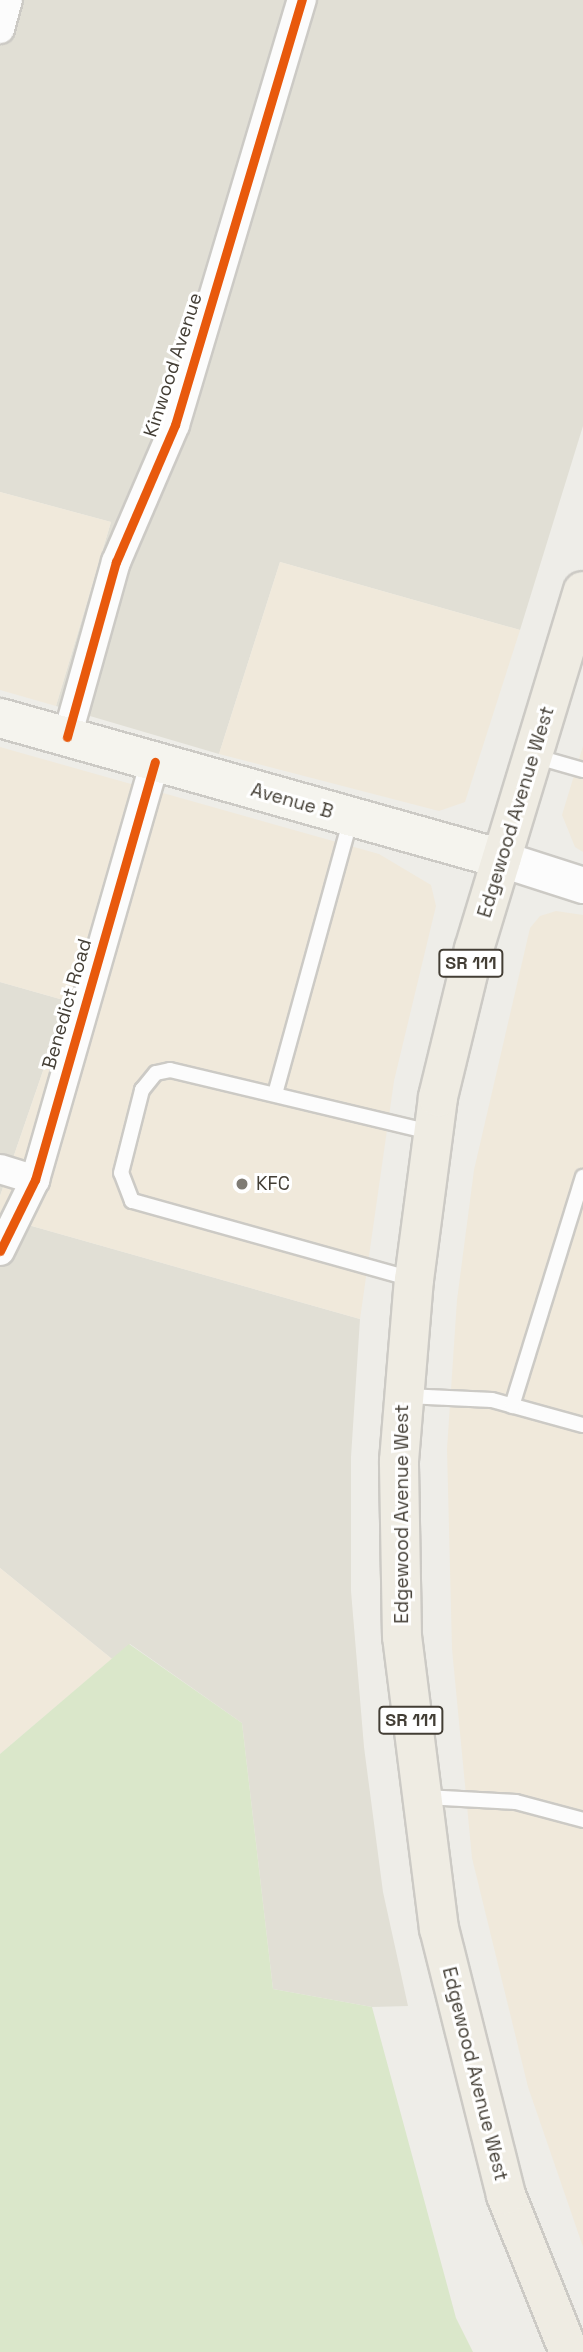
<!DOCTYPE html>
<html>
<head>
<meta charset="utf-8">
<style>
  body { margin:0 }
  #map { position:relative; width:583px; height:2352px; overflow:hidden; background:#eeede8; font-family:"Space Grotesk",sans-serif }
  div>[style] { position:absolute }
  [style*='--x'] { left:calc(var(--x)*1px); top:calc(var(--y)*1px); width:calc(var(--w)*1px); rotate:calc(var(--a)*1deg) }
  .residential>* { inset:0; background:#e1dfd5 }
  .commercial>* { inset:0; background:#f0e9db }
  .green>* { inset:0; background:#dae7ca }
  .roads { filter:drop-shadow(2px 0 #cccac5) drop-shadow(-2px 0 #cccac5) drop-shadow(0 2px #cccac5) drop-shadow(0 -2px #cccac5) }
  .service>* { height:14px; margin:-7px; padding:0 7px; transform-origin:7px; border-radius:7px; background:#fcfcfc }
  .minor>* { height:28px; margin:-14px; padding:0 14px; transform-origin:14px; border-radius:14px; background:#fcfcfc }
  .tertiary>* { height:35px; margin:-17.5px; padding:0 17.5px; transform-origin:17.5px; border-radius:17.5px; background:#fcfcfc }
  .secondary>* { height:38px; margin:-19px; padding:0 19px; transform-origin:19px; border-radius:19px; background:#f5f4ee }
  .primary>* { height:38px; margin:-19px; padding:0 19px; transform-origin:19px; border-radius:19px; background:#efece3 }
  .cycleway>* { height:9px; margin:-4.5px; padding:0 4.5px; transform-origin:4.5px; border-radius:4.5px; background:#e8590c }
  .dots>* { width:19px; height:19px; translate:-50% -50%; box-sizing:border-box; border:4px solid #fff; border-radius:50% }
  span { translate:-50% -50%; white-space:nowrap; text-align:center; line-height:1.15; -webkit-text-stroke:6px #fff; paint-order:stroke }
  .shield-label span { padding:2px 5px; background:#fff; border:2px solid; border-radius:5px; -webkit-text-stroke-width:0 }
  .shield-label { font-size:18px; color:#433e35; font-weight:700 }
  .street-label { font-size:19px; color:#433e35 }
  .poi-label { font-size:19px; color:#433e35 }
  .left { translate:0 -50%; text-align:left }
</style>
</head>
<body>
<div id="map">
  <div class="residential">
    <i style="clip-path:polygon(0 0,583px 0,583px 426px,520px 630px,280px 562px,219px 754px,56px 706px,111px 522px,0 492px)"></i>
    <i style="clip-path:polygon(0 982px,67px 1001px,0 1196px)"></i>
    <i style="clip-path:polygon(0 1217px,360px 1319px,351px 1457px,351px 1591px,364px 1747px,383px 1892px,408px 2006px,372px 2007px,273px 1989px,242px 1723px,130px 1644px,112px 1659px,0 1568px)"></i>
  </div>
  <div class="commercial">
    <i style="clip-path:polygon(0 492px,111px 522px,56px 706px,0 690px)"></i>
    <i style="clip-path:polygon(280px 562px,520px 630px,465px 802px,439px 811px,219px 754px)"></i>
    <i style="clip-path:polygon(583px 746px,583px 852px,575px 847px,562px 815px)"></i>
    <i style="clip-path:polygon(0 747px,379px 854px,431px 885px,436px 906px,394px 1081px,360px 1319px,0 1217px,0 1196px,67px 1001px,0 982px)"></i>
    <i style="clip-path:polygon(556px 911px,583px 915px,583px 2247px,528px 2087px,472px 1858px,452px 1649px,447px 1449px,457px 1300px,474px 1170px,530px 928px,540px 916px)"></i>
    <i style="clip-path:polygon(0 1568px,112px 1659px,0 1754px)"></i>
  </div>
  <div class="green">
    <i style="clip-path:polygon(129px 1644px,242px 1723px,273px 1989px,372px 2007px,456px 2318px,473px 2352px,0 2352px,0 1754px)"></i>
  </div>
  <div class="roads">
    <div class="service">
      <i style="--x:534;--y:756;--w:51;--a:15.9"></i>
      <i style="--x:275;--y:1094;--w:285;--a:-74.6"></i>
      <i style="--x:412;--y:1279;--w:291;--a:-164.4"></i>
      <i style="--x:132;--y:1201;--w:30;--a:-111"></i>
      <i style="--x:121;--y:1173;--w:86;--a:-75.8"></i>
      <i style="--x:142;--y:1090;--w:22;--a:-51"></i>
      <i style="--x:156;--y:1073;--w:14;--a:-12"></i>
      <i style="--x:170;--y:1070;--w:268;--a:13.4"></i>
      <i style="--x:406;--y:1396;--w:86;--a:2.7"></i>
      <i style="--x:492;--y:1400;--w:94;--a:15.4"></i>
      <i style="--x:512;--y:1406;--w:240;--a:-72.8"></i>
      <i style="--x:425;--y:1797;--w:91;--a:3.1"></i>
      <i style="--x:516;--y:1802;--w:69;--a:15"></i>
    </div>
    <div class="minor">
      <i style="--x:0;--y:29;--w:30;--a:-75"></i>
      <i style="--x:67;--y:737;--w:182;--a:-74.4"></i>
      <i style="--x:116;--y:562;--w:149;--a:-66.7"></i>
      <i style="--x:175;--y:425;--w:444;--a:-73.4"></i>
      <i style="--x:0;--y:1169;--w:37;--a:17"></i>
      <i style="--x:0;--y:1251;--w:79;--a:-63.8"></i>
      <i style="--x:35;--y:1180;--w:435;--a:-74"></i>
    </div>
    <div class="tertiary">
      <i style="--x:502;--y:859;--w:85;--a:17.8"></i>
    </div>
    <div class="secondary">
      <i style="--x:0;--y:718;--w:521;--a:15.69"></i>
    </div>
    <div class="primary">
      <i style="--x:569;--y:2352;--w:169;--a:-111.9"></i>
      <i style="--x:506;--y:2195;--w:274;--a:-104.1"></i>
      <i style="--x:439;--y:1929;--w:294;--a:-97.2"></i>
      <i style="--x:402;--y:1637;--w:176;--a:-91"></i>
      <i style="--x:399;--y:1461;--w:182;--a:-85.3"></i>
      <i style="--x:414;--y:1280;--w:185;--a:-82.5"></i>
      <i style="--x:438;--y:1097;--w:152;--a:-76.3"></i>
      <i style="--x:474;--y:949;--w:374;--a:-73.1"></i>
    </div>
  </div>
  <div class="cycleway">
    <i style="--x:67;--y:737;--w:182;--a:-74.4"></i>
    <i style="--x:116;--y:562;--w:149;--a:-66.7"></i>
    <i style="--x:175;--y:425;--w:444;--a:-73.4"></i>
    <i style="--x:0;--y:1251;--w:79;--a:-63.8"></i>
    <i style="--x:35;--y:1180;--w:435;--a:-74"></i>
  </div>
  <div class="dots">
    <i style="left:242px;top:1184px;background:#7f7b74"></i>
  </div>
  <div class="shield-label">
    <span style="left:471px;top:963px">SR 111</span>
    <span style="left:411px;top:1720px">SR 111</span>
  </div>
  <div class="street-label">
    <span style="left:173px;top:365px;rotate:-72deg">Kinwood Avenue</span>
    <span style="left:292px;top:801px;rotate:16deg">Avenue B</span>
    <span style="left:516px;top:812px;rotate:-73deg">Edgewood Avenue West</span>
    <span style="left:67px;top:1004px;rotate:-74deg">Benedict Road</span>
    <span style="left:402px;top:1514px;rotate:-90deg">Edgewood Avenue West</span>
    <span style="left:475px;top:2074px;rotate:76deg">Edgewood Avenue West</span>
  </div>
  <div class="poi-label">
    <span class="left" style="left:256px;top:1184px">KFC</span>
  </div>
</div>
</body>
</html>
